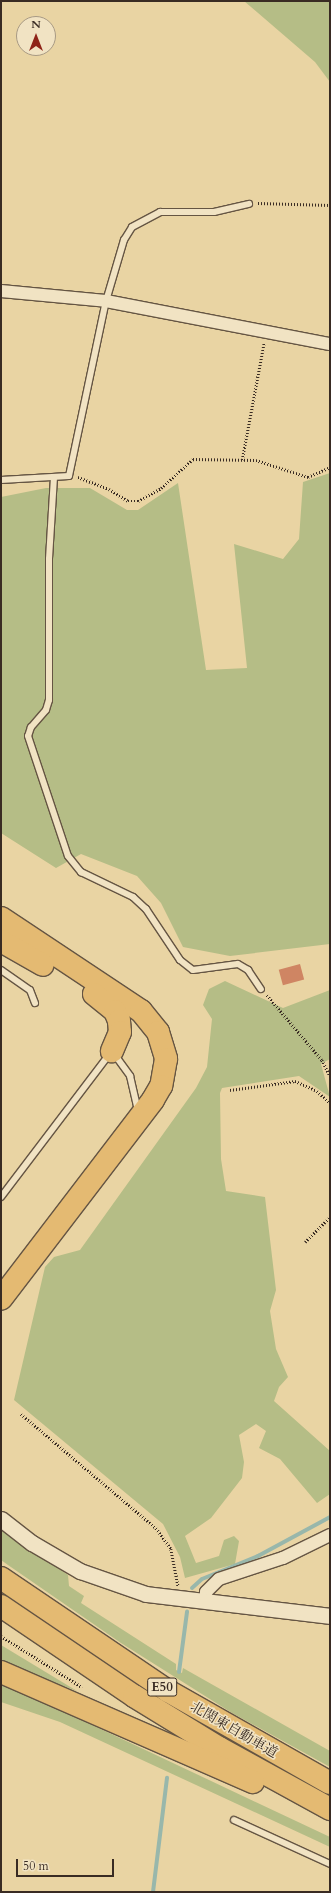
<!DOCTYPE html>
<html>
<head>
<meta charset="utf-8">
<style>
  body { margin:0 }
  #map { position:relative; width:331px; height:1893px; overflow:hidden; background:#e9d4a3; font-family:Cardo,"Noto Serif JP",serif }
  div>[style] { position:absolute }
  [style*='--x'] { left:calc(var(--x)*1px); top:calc(var(--y)*1px); width:calc(var(--w)*1px); rotate:calc(var(--a)*1deg) }
  .green>* { inset:0; background:#b5bd86 }
  .stream>* { height:4px; margin:-2px; padding:0 2px; transform-origin:2px; border-radius:2px; background:#98b7ab }
  .building>* { inset:0; background:#cf8563; transform-origin:0 0 }
  .path>* { height:2.5px; margin-top:-1.25px; transform-origin:0; background:repeating-linear-gradient(90deg,#392b23 0 1px,transparent 0 3px) }
  .roads { filter:drop-shadow(1px 0 #655543) drop-shadow(-1px 0 #655543) drop-shadow(0 1px #655543) drop-shadow(0 -1px #655543) }
  .service>* { height:6px; margin:-3px; padding:0 3px; transform-origin:3px; border-radius:3px; background:#f1e3c3 }
  .minor>* { height:12px; margin:-6px; padding:0 6px; transform-origin:6px; border-radius:6px; background:#f1e3c3 }
  .tertiary>* { height:15px; margin:-7.5px; padding:0 7.5px; transform-origin:7.5px; border-radius:7.5px; background:#f1e3c3 }
  .motorway>* { height:22px; margin:-11px; padding:0 11px; transform-origin:11px; border-radius:11px; background:#e4ba72 }
  span { translate:-50% -50%; white-space:nowrap; text-align:center; line-height:1.15; -webkit-text-stroke:3px #f1e3c3; paint-order:stroke }
  .shield-label span { padding:1px 3px; background:#f1e3c3; border:1px solid; border-radius:3px; -webkit-text-stroke-width:0 }
  .shield-label { font-size:13px; color:#392b23; font-weight:700 }
  .street-label { font-size:14px; color:#392b23 }
  .frame { position:absolute; inset:0; border:2px solid #392b23; pointer-events:none }
  .north { position:absolute; left:16px; top:16px; width:40px; height:40px; box-sizing:border-box; background:#f1e3c3; border:1px solid #a79983; border-radius:50%; rotate:0deg; font-size:11px; font-weight:700; line-height:16px; text-align:center; color:#392b23 }
  .north::after { content:''; display:block; margin:auto; width:14px; height:18px; background:#8f2418; clip-path:polygon(50% 0,100% 100%,50% 72%,0 100%) }
  .scale { position:absolute; left:16px; top:1859px; width:98px; height:18px; box-sizing:border-box; border:2px solid #392b23; border-top:0; padding-left:5px; font-size:12px; line-height:14px; white-space:nowrap; color:#392b23; -webkit-text-stroke:3px #f1e3c3; paint-order:stroke }
</style>
</head>
<body>
<div id="map">
  <div class="green">
    <i style="clip-path:polygon(244px 1px,330px 1px,330px 82px,315px 62px)"></i>
    <i style="clip-path:polygon(330px 473px,330px 944px,230px 956px,183px 947px,161px 903px,137px 876px,81px 854px,56px 868px,1px 833px,1px 497px,46px 488px,90px 488px,127px 510px,138px 510px,178px 483px,206px 670px,247px 668px,234px 544px,283px 559px,299px 539px,303px 482px)"></i>
    <i style="clip-path:polygon(225px 981px,283px 1008px,330px 990px,330px 1059px,321px 1064px,330px 1097px,299px 1076px,222px 1088px,220px 1093px,221px 1159px,226px 1191px,265px 1197px,276px 1290px,270px 1311px,276px 1349px,288px 1377px,279px 1387px,274px 1401px,330px 1451px,330px 1494px,317px 1503px,280px 1459px,259px 1448px,266px 1431px,256px 1424px,239px 1435px,244px 1462px,242px 1478px,211px 1518px,185px 1536px,196px 1563px,219px 1556px,224px 1540px,234px 1536px,239px 1541px,235px 1564px,185px 1578px,180px 1557px,163px 1524px,14px 1400px,45px 1267px,54px 1257px,80px 1250px,196px 1088px,207px 1067px,212px 1019px,203px 1005px,209px 989px)"></i>
    <i style="clip-path:polygon(1px 1528px,68px 1575px,69px 1586px,84px 1596px,81px 1603px,176px 1664px,176px 1670px,182px 1673px,183px 1668px,330px 1751px,330px 1767px,232px 1713px,121px 1643px,8px 1565px,1px 1560px)"></i>
    <i style="clip-path:polygon(1px 1645px,77px 1691px,1px 1663px)"></i>
    <i style="clip-path:polygon(1px 1682px,330px 1837px,330px 1847px,60px 1722px,1px 1702px)"></i>
  </div>
  <div class="stream">
    <i style="--x:192;--y:1588;--w:13;--a:-42"></i>
    <i style="--x:202;--y:1579;--w:61;--a:-22.3"></i>
    <i style="--x:258;--y:1556;--w:82;--a:-28.4"></i>
    <i style="--x:179;--y:1672;--w:61;--a:-82.4"></i>
    <i style="--x:153;--y:1892;--w:115;--a:-83"></i>
  </div>
  <div class="building">
    <i style="left:300px;top:964px;width:16px;height:22px;rotate:75deg"></i>
  </div>
  <div class="path">
    <i style="--x:258;--y:203;--w:72;--a:1.6"></i>
    <i style="--x:242;--y:460;--w:119;--a:-79.4"></i>
    <i style="--x:78;--y:477;--w:33;--a:21"></i>
    <i style="--x:109;--y:489;--w:22;--a:32"></i>
    <i style="--x:128;--y:501;--w:10;--a:0"></i>
    <i style="--x:138;--y:501;--w:26;--a:-29"></i>
    <i style="--x:161;--y:488;--w:43;--a:-42.2"></i>
    <i style="--x:193;--y:459;--w:63;--a:0.9"></i>
    <i style="--x:256;--y:460;--w:55;--a:18.1"></i>
    <i style="--x:308;--y:477;--w:24;--a:-24"></i>
    <i style="--x:267;--y:995;--w:85;--a:49.8"></i>
    <i style="--x:322;--y:1060;--w:18;--a:63"></i>
    <i style="--x:230;--y:1090;--w:66;--a:-7.9"></i>
    <i style="--x:295;--y:1081;--w:24;--a:24"></i>
    <i style="--x:317;--y:1091;--w:18;--a:43"></i>
    <i style="--x:305;--y:1242;--w:35;--a:-45"></i>
    <i style="--x:21;--y:1414;--w:177;--a:40.2"></i>
    <i style="--x:156;--y:1528;--w:26;--a:54"></i>
    <i style="--x:171;--y:1549;--w:38;--a:79"></i>
    <i style="--x:1;--y:1636;--w:96;--a:32.2"></i>
  </div>
  <div class="roads">
    <div class="service">
      <i style="--x:54;--y:477;--w:82;--a:93.5"></i>
      <i style="--x:49;--y:559;--w:141;--a:90"></i>
      <i style="--x:49;--y:700;--w:10;--a:107"></i>
      <i style="--x:46;--y:710;--w:23;--a:131"></i>
      <i style="--x:31;--y:727;--w:9;--a:108"></i>
      <i style="--x:28;--y:736;--w:126;--a:71.6"></i>
      <i style="--x:68;--y:856;--w:21;--a:51"></i>
      <i style="--x:81;--y:872;--w:58;--a:25.7"></i>
      <i style="--x:133;--y:897;--w:18;--a:43"></i>
      <i style="--x:146;--y:909;--w:61;--a:56.3"></i>
      <i style="--x:180;--y:960;--w:16;--a:38"></i>
      <i style="--x:193;--y:970;--w:45;--a:-7.6"></i>
      <i style="--x:238;--y:964;--w:12;--a:31"></i>
      <i style="--x:248;--y:970;--w:23;--a:56"></i>
      <i style="--x:1;--y:480;--w:68;--a:-3.4"></i>
      <i style="--x:69;--y:476;--w:179;--a:-78.1"></i>
      <i style="--x:106;--y:301;--w:64;--a:-73.6"></i>
      <i style="--x:124;--y:240;--w:15;--a:-58"></i>
      <i style="--x:132;--y:227;--w:32;--a:-28"></i>
      <i style="--x:160;--y:212;--w:54;--a:0"></i>
      <i style="--x:214;--y:212;--w:36;--a:-13"></i>
      <i style="--x:1;--y:970;--w:35;--a:35"></i>
      <i style="--x:30;--y:990;--w:14;--a:69"></i>
      <i style="--x:1;--y:1197;--w:183;--a:-52.8"></i>
      <i style="--x:112;--y:1051;--w:31;--a:54"></i>
      <i style="--x:130;--y:1076;--w:35;--a:77"></i>
      <i style="--x:234;--y:1820;--w:106;--a:24.6"></i>
    </div>
    <div class="minor">
      <i style="--x:1;--y:291;--w:105;--a:5.4"></i>
      <i style="--x:106;--y:301;--w:228;--a:10.9"></i>
      <i style="--x:205;--y:1602;--w:10;--a:-84"></i>
      <i style="--x:206;--y:1592;--w:18;--a:-45"></i>
      <i style="--x:219;--y:1579;--w:67;--a:-18.2"></i>
      <i style="--x:283;--y:1558;--w:52;--a:-26.1"></i>
    </div>
    <div class="tertiary">
      <i style="--x:1;--y:1519;--w:39;--a:38"></i>
      <i style="--x:32;--y:1543;--w:56;--a:30.3"></i>
      <i style="--x:80;--y:1571;--w:70;--a:19.2"></i>
      <i style="--x:146;--y:1594;--w:185;--a:6.8"></i>
    </div>
    <div class="motorway">
      <i style="--x:1;--y:918;--w:168;--a:33.6"></i>
      <i style="--x:141;--y:1011;--w:27;--a:51"></i>
      <i style="--x:158;--y:1032;--w:28;--a:73"></i>
      <i style="--x:166;--y:1059;--w:27;--a:100"></i>
      <i style="--x:161;--y:1086;--w:16;--a:120"></i>
      <i style="--x:153;--y:1100;--w:250;--a:127.4"></i>
      <i style="--x:1;--y:941;--w:48;--a:29.7"></i>
      <i style="--x:94;--y:994;--w:27;--a:39"></i>
      <i style="--x:115;--y:1011;--w:11;--a:68"></i>
      <i style="--x:119;--y:1021;--w:11;--a:85"></i>
      <i style="--x:120;--y:1032;--w:21;--a:113"></i>
      <i style="--x:1;--y:1578;--w:202;--a:34.1"></i>
      <i style="--x:168;--y:1691;--w:186;--a:29.6"></i>
      <i style="--x:1;--y:1606;--w:161;--a:34.1"></i>
      <i style="--x:134;--y:1696;--w:100;--a:31.5"></i>
      <i style="--x:219;--y:1748;--w:127;--a:28.8"></i>
      <i style="--x:1;--y:1672;--w:275;--a:23.6"></i>
    </div>
  </div>
  <div class="shield-label">
    <span style="left:162px;top:1687px">E50</span>
  </div>
  <div class="street-label">
    <span style="left:234px;top:1730px;rotate:30deg">北関東自動車道</span>
  </div>
  <div class="frame"></div>
  <div class="north">N</div>
  <div class="scale">50 m</div>
</div>
</body>
</html>
